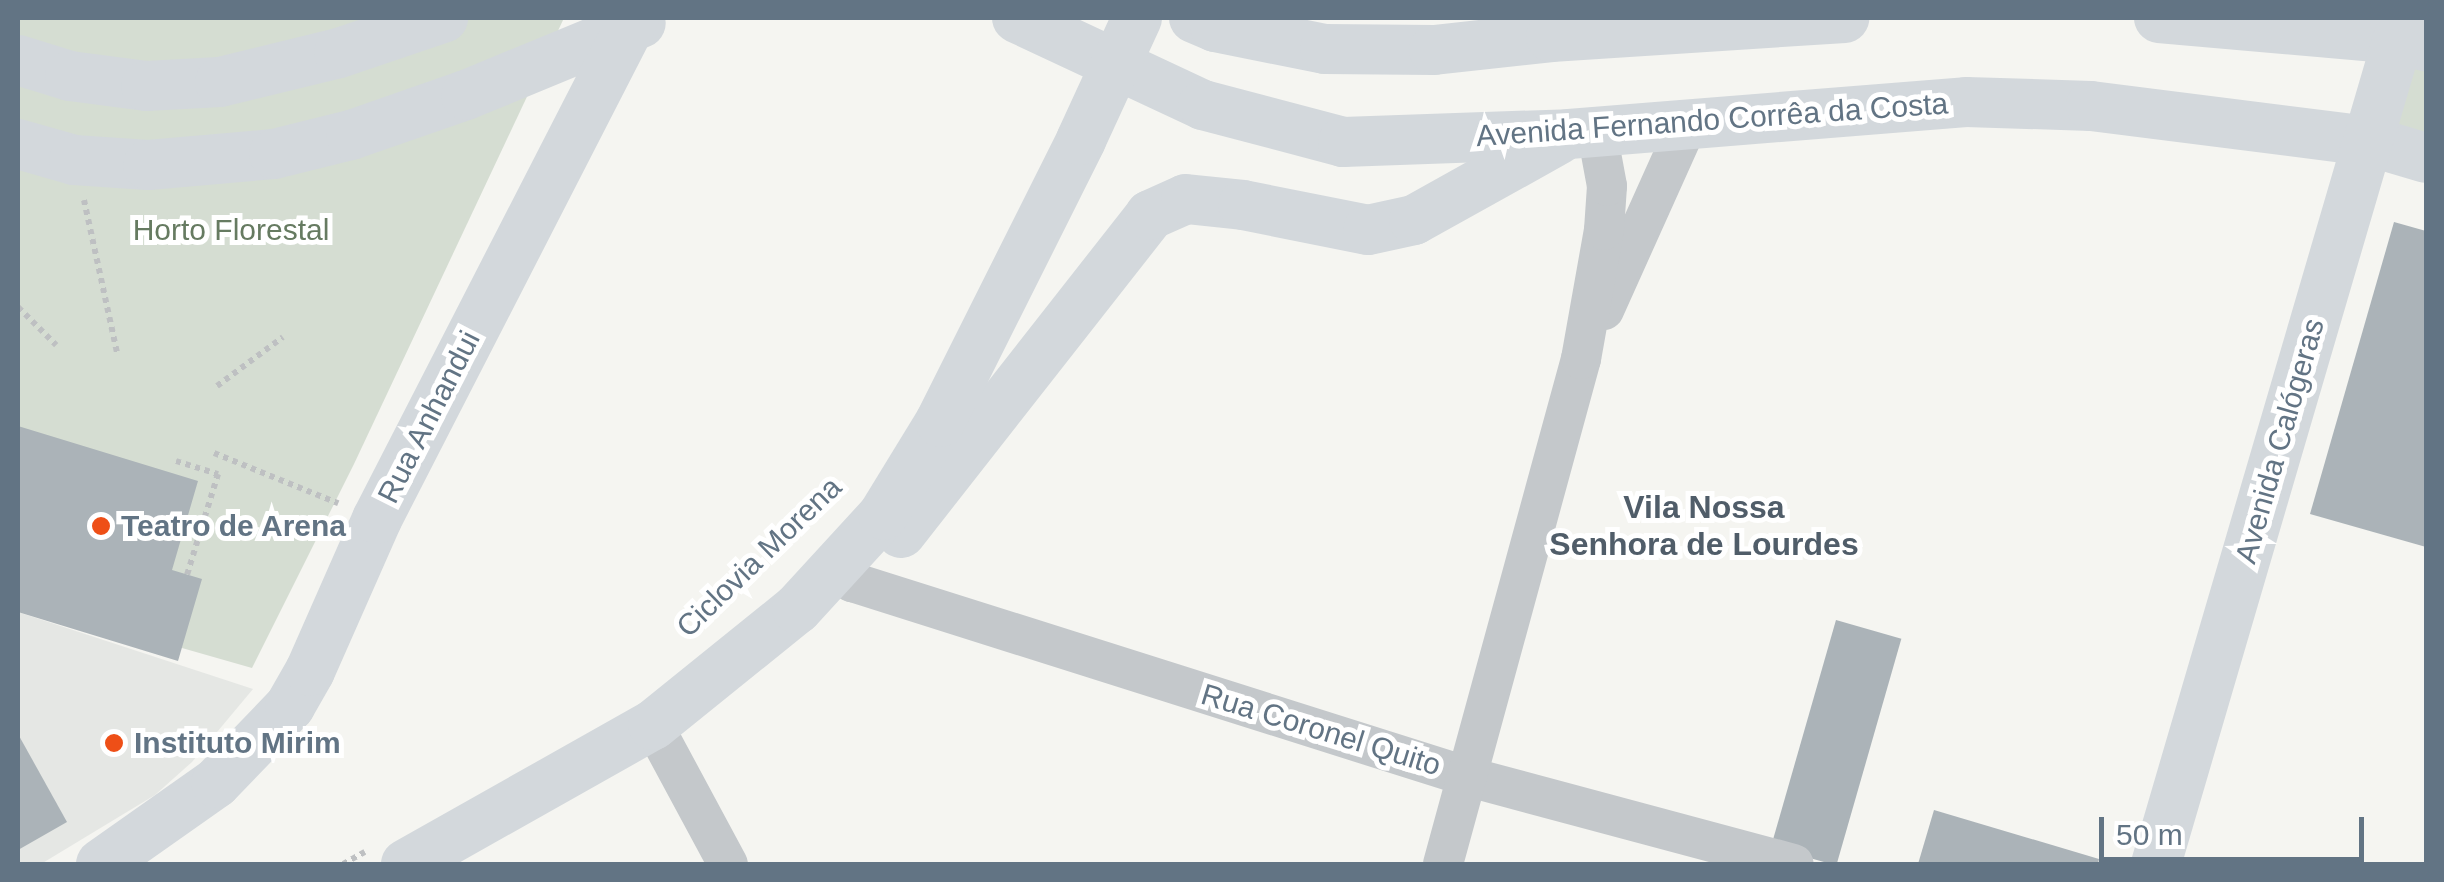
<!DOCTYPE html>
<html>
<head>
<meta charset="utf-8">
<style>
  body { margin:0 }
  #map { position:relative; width:2444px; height:882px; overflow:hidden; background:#f5f5f1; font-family:Helvetica,sans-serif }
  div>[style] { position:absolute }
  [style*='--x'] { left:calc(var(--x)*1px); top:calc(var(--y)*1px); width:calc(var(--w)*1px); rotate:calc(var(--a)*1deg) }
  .built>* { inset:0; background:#e5e7e4 }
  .green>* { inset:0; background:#d5ddd2 }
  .building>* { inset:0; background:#abb3b8; transform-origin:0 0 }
  .path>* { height:6px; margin-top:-3px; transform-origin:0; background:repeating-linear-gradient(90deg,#bec0c2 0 5px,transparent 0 10px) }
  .minor>* { height:40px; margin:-20px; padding:0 20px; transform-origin:20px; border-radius:20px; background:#c4c8cb }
  .major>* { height:50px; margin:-25px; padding:0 25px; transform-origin:25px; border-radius:25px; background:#d3d8dc }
  .dots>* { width:28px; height:28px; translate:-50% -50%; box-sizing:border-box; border:5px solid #fff; border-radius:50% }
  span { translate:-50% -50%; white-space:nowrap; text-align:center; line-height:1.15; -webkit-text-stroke:10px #fff; paint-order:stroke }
  .street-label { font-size:30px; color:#627484 }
  .park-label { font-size:30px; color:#667b61 }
  .poi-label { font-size:30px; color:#627484; font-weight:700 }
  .left { translate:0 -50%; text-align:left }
  .neighbourhood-label { font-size:32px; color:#505d69; font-weight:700 }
  .frame { position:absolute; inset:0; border:20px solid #627484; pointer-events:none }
  .scale { position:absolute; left:2099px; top:817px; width:265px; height:45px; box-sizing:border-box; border:5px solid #627484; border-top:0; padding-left:12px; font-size:30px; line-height:35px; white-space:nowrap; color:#627484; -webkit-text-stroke:8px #fff; paint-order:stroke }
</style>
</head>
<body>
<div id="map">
  <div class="built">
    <i style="clip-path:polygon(18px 612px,253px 689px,192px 762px,155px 795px,41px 864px,18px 864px)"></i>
  </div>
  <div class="green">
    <i style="clip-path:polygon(18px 18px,564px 18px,354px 464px,252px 668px,168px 644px,18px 590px)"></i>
    <i style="clip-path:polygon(2426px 46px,2426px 158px,2369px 141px)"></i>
  </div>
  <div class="building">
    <i style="clip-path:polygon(2394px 222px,2426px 231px,2426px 547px,2310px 514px)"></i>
    <i style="clip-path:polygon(18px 426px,198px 481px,172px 570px,202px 579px,178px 661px,18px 612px)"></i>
    <i style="left:1836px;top:620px;width:68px;height:236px;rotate:16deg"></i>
    <i style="clip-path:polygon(18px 734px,67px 822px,18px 850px)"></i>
    <i style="clip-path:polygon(1934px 810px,2099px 859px,2098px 864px,1918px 864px)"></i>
  </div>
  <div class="path">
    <i style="--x:84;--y:200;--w:156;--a:77.8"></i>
    <i style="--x:18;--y:307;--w:54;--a:45"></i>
    <i style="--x:217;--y:386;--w:82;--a:-36.6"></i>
    <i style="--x:214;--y:453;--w:134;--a:22"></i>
    <i style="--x:176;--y:461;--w:44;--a:17.2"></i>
    <i style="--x:218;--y:474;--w:106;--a:107.1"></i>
    <i style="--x:343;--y:864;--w:25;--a:-29"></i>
  </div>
  <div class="minor">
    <i style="--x:1604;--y:310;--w:205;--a:-65.8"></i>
    <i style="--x:831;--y:571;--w:24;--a:28"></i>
    <i style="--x:852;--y:582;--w:647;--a:17.54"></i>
    <i style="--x:1469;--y:777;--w:336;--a:15"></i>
    <i style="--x:653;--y:725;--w:158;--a:61.7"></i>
    <i style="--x:1443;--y:864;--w:524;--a:-74.72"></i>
    <i style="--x:1581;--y:359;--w:131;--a:-79.9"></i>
    <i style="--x:1604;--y:230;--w:44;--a:-86.1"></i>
    <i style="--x:1607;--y:186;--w:55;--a:-100.5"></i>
  </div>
  <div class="major">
    <i style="--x:1017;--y:18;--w:205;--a:25.1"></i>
    <i style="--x:1203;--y:105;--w:145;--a:14.8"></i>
    <i style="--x:1343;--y:142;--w:226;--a:-2"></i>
    <i style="--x:1569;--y:134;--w:398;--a:-4.6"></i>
    <i style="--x:1966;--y:102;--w:125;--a:1.8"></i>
    <i style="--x:2091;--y:106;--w:280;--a:7.2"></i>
    <i style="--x:2369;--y:141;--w:59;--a:16.6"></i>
    <i style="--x:1194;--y:18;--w:23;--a:23"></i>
    <i style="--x:1215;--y:27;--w:112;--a:11.3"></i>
    <i style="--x:1325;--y:49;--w:109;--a:0.5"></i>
    <i style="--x:1434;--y:50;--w:118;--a:-6.3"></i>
    <i style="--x:1551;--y:37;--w:294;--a:-3.7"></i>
    <i style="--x:2159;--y:18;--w:241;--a:5"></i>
    <i style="--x:2399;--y:39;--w:28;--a:15"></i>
    <i style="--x:18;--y:60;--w:54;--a:17.1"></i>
    <i style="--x:70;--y:76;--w:77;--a:7.5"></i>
    <i style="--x:146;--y:86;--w:74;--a:-3.1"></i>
    <i style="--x:220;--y:82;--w:122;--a:-13.7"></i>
    <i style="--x:339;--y:53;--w:110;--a:-18.6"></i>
    <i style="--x:18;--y:144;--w:58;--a:15.9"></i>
    <i style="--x:74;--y:160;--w:74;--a:3.9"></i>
    <i style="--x:148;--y:165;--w:126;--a:-5"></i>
    <i style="--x:274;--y:154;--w:79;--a:-13.9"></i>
    <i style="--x:351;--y:135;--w:122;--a:-19.2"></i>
    <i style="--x:466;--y:95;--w:189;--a:-22.4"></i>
    <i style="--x:901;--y:533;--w:404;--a:-51.9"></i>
    <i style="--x:1150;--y:215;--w:39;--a:-24"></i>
    <i style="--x:1186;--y:199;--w:57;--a:6"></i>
    <i style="--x:1243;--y:205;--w:127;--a:11.3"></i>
    <i style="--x:1368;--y:230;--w:47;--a:-12.3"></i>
    <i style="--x:1414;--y:220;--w:165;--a:-29.1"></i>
    <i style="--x:101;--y:864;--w:141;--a:-35.2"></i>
    <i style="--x:216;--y:783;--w:107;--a:-46.1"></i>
    <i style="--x:290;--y:706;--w:40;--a:-60.3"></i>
    <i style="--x:310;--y:671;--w:166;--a:-66.2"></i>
    <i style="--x:377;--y:519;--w:563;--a:-62.84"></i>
    <i style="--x:406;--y:864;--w:283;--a:-29.4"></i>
    <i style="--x:653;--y:725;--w:185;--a:-38.9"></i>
    <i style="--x:797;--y:609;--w:127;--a:-47.5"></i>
    <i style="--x:883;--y:515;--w:109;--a:-58.5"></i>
    <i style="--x:940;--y:422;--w:315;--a:-63.4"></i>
    <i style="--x:1081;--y:140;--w:134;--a:-65.3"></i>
    <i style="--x:2156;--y:864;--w:882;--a:-73.66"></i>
  </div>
  <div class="dots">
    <i style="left:101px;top:526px;background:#ee4f17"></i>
    <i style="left:114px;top:743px;background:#ee4f17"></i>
  </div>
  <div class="street-label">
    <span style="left:1712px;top:120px;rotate:-4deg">Avenida Fernando Corrêa da Costa</span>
    <span style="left:429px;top:417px;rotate:-63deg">Rua Anhandui</span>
    <span style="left:2280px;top:441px;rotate:-74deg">Avenida Calógeras</span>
    <span style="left:759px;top:557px;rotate:-44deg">Ciclovia Morena</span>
    <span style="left:1321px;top:730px;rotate:17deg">Rua Coronel Quito</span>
  </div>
  <div class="park-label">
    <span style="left:231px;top:230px">Horto Florestal</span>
  </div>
  <div class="poi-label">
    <span class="left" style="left:121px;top:526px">Teatro de Arena</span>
    <span class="left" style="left:134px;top:743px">Instituto Mirim</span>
  </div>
  <div class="neighbourhood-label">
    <span style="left:1704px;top:526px">Vila Nossa<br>Senhora de Lourdes</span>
  </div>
  <div class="frame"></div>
  <div class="scale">50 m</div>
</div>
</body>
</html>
